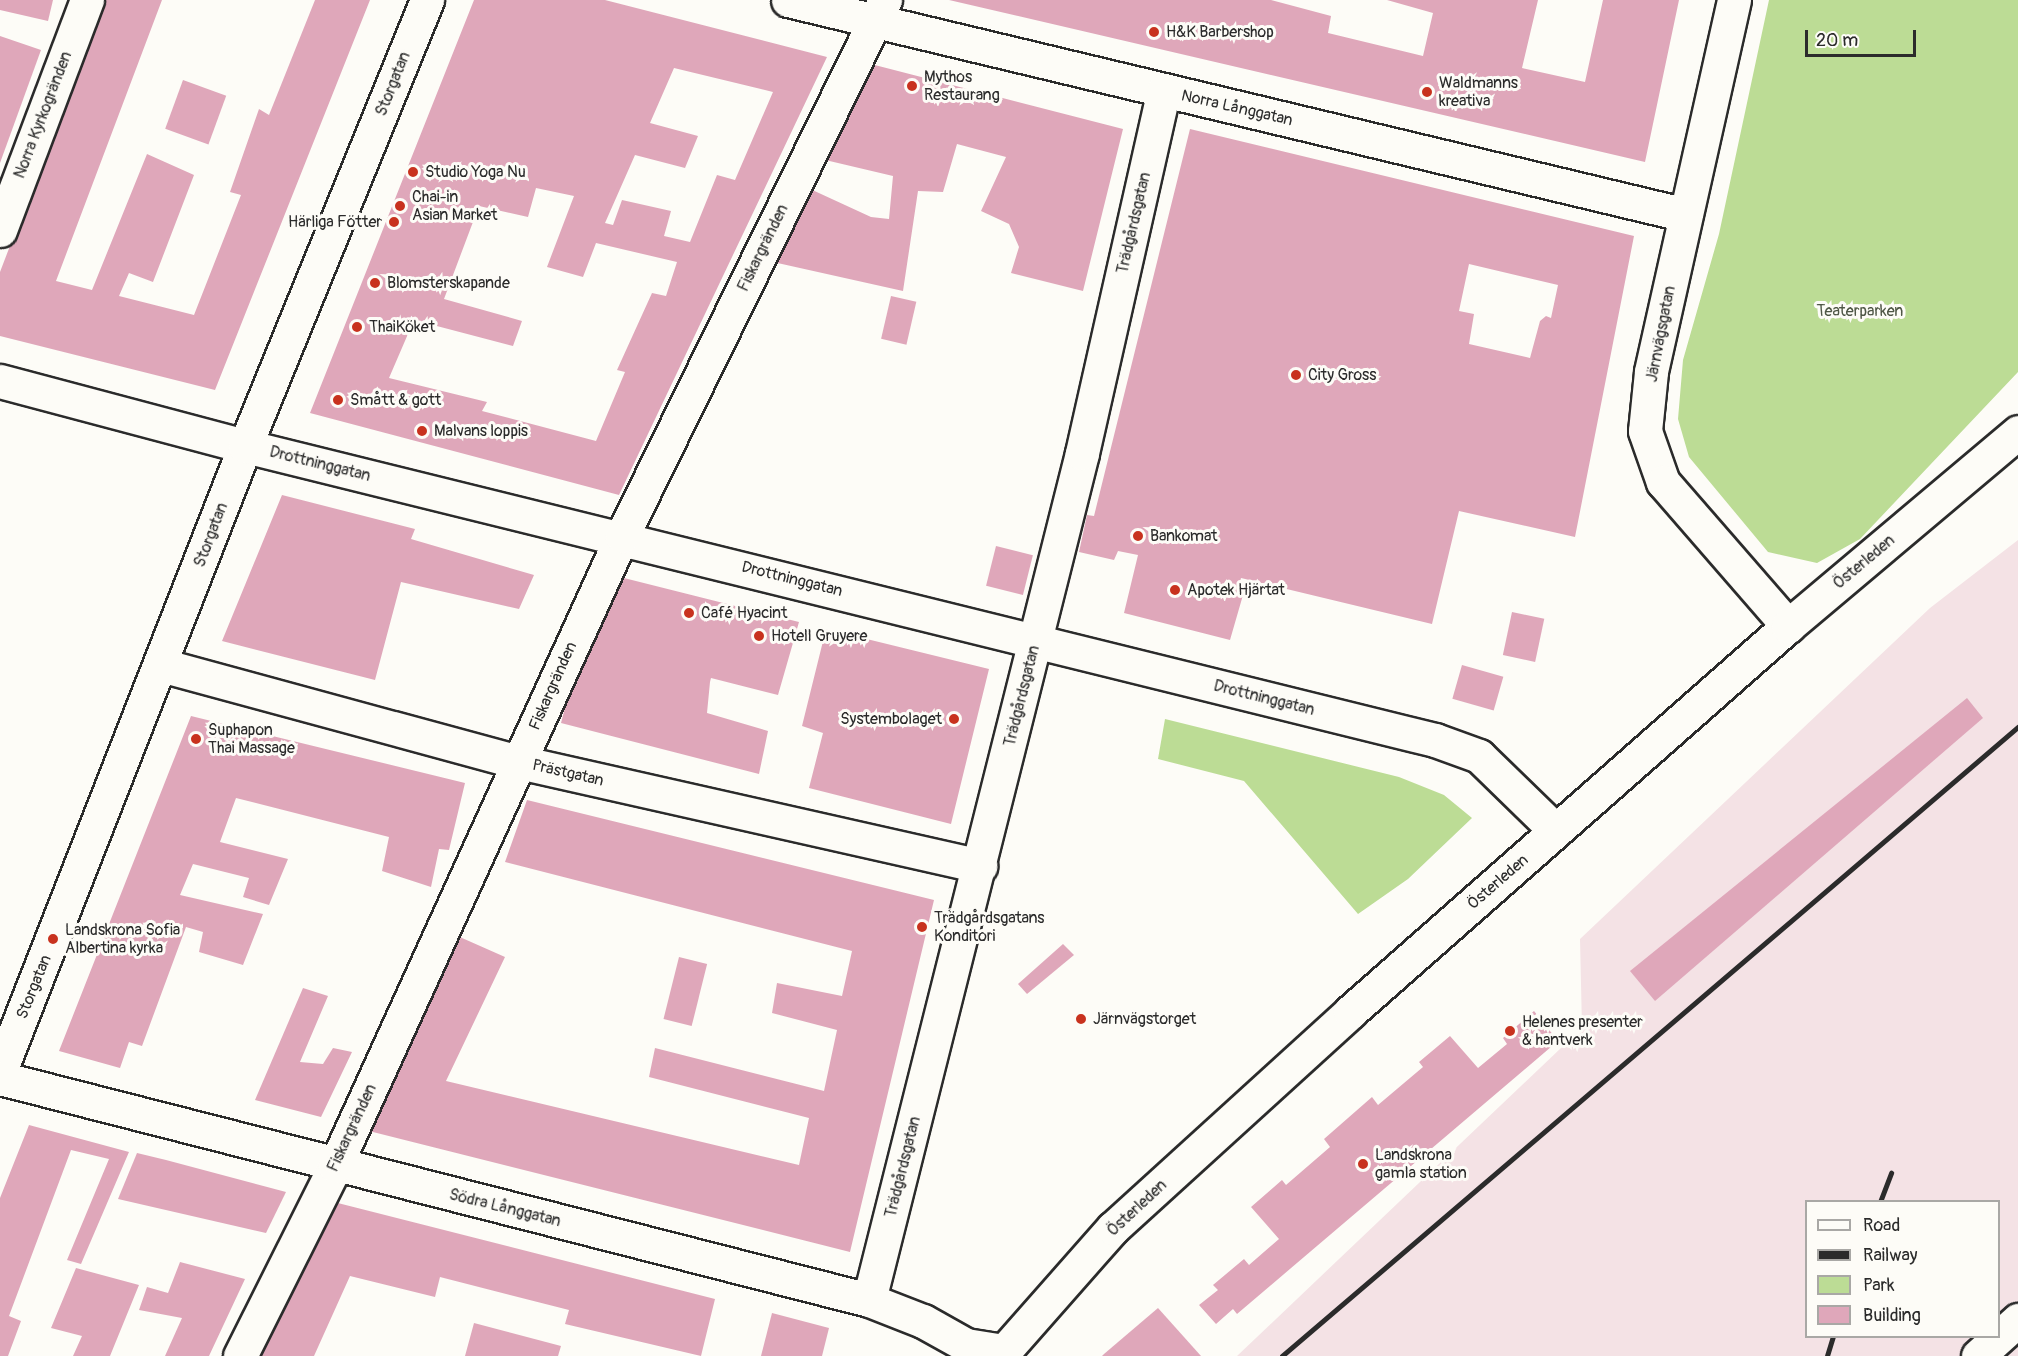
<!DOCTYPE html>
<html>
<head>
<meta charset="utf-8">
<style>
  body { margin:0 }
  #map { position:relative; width:2018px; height:1356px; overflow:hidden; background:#fdfcf7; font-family:Pangolin,sans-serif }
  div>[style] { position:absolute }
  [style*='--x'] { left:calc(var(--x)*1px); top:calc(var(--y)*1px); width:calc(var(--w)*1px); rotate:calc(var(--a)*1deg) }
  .built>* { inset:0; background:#f4e2e5 }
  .green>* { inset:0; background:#bcdc95 }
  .building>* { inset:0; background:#dfa7ba; transform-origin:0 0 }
  .roads { filter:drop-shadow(2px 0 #2b2b2b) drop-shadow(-2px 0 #2b2b2b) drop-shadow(0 2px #2b2b2b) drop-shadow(0 -2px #2b2b2b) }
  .minor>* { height:33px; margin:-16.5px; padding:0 16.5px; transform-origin:16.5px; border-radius:16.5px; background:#fdfcf7 }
  .rail>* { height:4.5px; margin:-2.25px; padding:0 2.25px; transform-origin:2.25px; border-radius:2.25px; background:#2b2b2b }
  .dots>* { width:16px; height:16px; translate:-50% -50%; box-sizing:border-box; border:3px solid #fdfcf7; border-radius:50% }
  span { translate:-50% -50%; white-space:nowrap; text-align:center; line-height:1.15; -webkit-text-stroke:6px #fdfcf7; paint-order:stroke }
  .poi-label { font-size:16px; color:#2b2b2b }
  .left { translate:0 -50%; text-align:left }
  .right { translate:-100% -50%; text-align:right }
  .street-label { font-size:16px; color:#2b2b2b }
  .park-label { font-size:16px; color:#4f5746 }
  .legend { position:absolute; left:1805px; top:1200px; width:195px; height:138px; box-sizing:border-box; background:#fdfcf7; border:2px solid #a9a8a5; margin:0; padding:8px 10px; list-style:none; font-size:18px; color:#2b2b2b }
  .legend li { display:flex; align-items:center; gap:12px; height:30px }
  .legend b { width:30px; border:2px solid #a9a8a5 }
  .scale { position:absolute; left:1805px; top:30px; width:111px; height:27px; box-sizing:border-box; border:3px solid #2b2b2b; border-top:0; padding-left:8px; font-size:18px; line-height:21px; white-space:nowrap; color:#2b2b2b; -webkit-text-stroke:4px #fdfcf7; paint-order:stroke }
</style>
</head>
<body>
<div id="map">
  <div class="built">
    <i style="clip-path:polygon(evenodd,2018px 540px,2018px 1356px,1237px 1356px,1582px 1028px,1580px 939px,1930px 608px,2018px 540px,1806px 1202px,1998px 1202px,1998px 1336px,1806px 1336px,1806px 1202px)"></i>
  </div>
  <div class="green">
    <i style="clip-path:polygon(1769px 0,2018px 0,2018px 372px,1860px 539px,1817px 563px,1768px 552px,1689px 457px,1678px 419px,1683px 360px,1719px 234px)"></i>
    <i style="clip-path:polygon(1165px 719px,1399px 777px,1444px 795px,1472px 818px,1408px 879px,1358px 914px,1244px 781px,1158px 759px)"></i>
  </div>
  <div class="building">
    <i style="clip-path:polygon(0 0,53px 0,48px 21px,0 10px)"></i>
    <i style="clip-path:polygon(104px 0,162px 0,56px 281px,92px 290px,147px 154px,194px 175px,153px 282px,129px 273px,119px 296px,194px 315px,241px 195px,230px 192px,259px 109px,269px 115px,315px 0,370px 0,215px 390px,0 336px,0 272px)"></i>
    <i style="clip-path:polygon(evenodd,474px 0,605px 0,827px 57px,619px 495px,310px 413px,474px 0,674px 68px,773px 92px,735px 180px,717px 175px,690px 242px,664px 236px,671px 211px,622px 200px,613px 225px,605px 223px,635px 155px,685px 168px,698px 136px,650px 123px,674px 68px,474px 0,536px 188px,574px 196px,547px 267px,583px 277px,596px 243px,677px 262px,666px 296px,652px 293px,617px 370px,625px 372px,596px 441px,482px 411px,487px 402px,389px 378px,414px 320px,513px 346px,522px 321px,444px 299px,479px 206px,528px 217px,536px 188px)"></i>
    <i style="clip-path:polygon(949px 0,1271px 0,1331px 16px,1328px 33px,1423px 56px,1433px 13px,1387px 0,1538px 0,1522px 68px,1585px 82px,1603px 0,1679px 0,1645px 162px)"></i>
    <i style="clip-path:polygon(0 36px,41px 50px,0 163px)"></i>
    <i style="clip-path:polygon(867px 63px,1123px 129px,1083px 291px,1011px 273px,1019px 247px,1009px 224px,981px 211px,1006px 157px,957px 144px,943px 192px,918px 191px,903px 291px,773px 262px,808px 188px,871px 217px,889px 219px,893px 176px,821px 159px)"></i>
    <i style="left:183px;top:80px;width:46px;height:52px;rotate:20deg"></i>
    <i style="clip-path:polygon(evenodd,1190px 129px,1634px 236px,1575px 537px,1459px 511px,1432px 624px,1241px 578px,1237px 593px,1243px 595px,1230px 640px,1124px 613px,1138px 555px,1118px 551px,1114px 560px,1079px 552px,1087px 515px,1094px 516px,1190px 129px,1469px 264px,1558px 285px,1551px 318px,1546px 316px,1540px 321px,1530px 358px,1469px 344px,1474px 314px,1459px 311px,1469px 264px)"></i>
    <i style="left:891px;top:296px;width:26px;height:44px;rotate:13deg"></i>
    <i style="clip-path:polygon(282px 495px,415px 529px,411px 539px,534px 575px,519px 609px,401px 582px,375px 680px,222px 641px)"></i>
    <i style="left:996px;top:546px;width:38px;height:41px;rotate:14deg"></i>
    <i style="clip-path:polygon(620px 577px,799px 622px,778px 695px,711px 678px,710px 682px,707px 713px,768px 731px,759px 774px,561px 723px,571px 685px,576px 686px,586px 650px)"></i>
    <i style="left:1512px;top:612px;width:33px;height:44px;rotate:12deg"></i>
    <i style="clip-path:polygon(826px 629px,989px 669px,951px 824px,809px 788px,823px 733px,802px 726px)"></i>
    <i style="left:1462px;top:665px;width:43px;height:35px;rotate:16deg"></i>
    <i style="clip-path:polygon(1967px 698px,1983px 718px,1655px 1001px,1630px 971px)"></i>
    <i style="clip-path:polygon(191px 716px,465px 783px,449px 850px,439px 849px,431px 887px,382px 871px,389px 837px,236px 798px,220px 842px,288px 859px,269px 905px,243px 897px,249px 878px,193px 864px,180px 895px,263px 914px,243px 965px,199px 952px,203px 932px,186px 927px,142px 1046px,129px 1042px,120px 1068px,59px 1051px)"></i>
    <i style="clip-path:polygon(527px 800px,934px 900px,850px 1252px,361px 1129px,453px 934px,505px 957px,446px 1081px,799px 1165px,809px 1118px,649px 1077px,655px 1048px,824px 1091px,837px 1030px,772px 1013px,777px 983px,842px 996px,852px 951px,505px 862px)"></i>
    <i style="clip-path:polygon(1063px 944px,1074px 955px,1027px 994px,1018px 984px)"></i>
    <i style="left:679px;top:957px;width:29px;height:64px;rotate:14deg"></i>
    <i style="clip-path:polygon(303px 988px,328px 996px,300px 1062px,323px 1064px,333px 1048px,352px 1052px,321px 1117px,255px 1100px)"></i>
    <i style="clip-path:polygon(1534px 1011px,1558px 1041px,1237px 1314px,1233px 1309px,1216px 1324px,1199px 1305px,1218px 1290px,1213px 1285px,1244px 1259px,1249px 1265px,1279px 1239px,1251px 1207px,1282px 1180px,1286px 1185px,1330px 1147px,1324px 1139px,1372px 1097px,1378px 1105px,1423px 1067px,1419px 1062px,1450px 1036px,1478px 1068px,1507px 1044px,1503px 1038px)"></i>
    <i style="clip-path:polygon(29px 1125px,129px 1152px,81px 1264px,67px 1260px,109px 1159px,71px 1150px,9px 1316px,21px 1321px,8px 1356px,0 1356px,0 1198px)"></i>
    <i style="clip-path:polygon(137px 1153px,166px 1160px,286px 1192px,266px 1233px,118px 1199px)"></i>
    <i style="clip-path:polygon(326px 1200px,715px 1299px,701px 1356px,565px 1324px,569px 1310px,440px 1277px,435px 1297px,350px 1276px,314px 1356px,252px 1356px)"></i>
    <i style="clip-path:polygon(180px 1262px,245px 1279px,209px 1356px,165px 1356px,182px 1318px,139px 1310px,147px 1287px,168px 1293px)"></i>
    <i style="clip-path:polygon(76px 1268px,139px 1285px,110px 1356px,73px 1356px,82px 1336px,51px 1328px)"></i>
    <i style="clip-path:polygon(1158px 1308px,1201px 1356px,1102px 1356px,1104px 1354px)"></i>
    <i style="clip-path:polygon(772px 1313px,829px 1328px,822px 1356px,761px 1356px)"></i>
    <i style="clip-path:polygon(474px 1323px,561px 1346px,558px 1356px,465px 1356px)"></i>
  </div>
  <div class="roads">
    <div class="minor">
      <i style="--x:788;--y:0;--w:923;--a:13.46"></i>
      <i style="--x:1734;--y:0;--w:381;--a:102.6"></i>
      <i style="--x:1651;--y:372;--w:59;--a:95.8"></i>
      <i style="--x:1645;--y:431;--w:54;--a:70.6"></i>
      <i style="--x:1663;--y:482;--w:191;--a:49"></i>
      <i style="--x:0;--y:230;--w:246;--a:-69.3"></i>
      <i style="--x:0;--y:381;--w:253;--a:14.9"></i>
      <i style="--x:245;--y:446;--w:1226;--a:13.88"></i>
      <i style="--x:1435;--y:740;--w:47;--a:20"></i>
      <i style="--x:1479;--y:756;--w:107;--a:44.2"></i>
      <i style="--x:161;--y:665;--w:371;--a:15.2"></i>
      <i style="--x:519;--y:762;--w:473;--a:12.7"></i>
      <i style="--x:0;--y:1071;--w:671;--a:-68.59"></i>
      <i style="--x:245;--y:446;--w:482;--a:-67.8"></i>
      <i style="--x:0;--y:1078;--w:897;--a:14.33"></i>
      <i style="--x:869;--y:1300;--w:58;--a:21.3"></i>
      <i style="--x:923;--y:1321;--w:49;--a:29.2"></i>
      <i style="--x:966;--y:1345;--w:38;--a:9"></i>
      <i style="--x:869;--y:1300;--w:873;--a:-75.88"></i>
      <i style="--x:1082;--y:453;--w:372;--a:-77.3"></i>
      <i style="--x:240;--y:1356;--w:212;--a:-63.4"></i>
      <i style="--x:335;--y:1166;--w:692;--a:-65.51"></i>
      <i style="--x:622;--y:536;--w:597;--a:-63.86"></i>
      <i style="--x:1000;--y:1356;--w:171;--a:-48.6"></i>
      <i style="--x:1113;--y:1228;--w:321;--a:-42.3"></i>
      <i style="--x:1350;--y:1012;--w:584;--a:-41.39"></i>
      <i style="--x:1788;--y:626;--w:301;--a:-40.1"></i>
      <i style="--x:1978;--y:1356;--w:54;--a:-42"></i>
    </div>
  </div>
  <div class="rail">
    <i style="--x:1880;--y:1202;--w:31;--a:-69"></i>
    <i style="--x:1282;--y:1356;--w:968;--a:-40.52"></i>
    <i style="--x:1827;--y:1356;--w:21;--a:-73"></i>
  </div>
  <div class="dots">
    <i style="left:1154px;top:32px;background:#c8321e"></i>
    <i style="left:912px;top:86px;background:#c8321e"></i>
    <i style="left:1427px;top:92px;background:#c8321e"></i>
    <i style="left:413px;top:172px;background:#c8321e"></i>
    <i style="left:400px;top:206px;background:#c8321e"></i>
    <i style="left:394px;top:222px;background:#c8321e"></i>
    <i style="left:375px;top:283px;background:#c8321e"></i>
    <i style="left:357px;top:327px;background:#c8321e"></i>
    <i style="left:1296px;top:375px;background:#c8321e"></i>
    <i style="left:338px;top:400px;background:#c8321e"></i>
    <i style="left:422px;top:431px;background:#c8321e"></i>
    <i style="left:1138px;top:536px;background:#c8321e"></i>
    <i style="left:1175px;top:590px;background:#c8321e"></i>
    <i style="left:689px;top:613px;background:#c8321e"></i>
    <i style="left:759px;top:636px;background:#c8321e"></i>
    <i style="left:954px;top:719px;background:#c8321e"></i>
    <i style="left:196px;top:739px;background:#c8321e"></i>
    <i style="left:922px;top:927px;background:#c8321e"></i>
    <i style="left:53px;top:939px;background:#c8321e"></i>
    <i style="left:1081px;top:1019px;background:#c8321e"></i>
    <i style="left:1510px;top:1031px;background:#c8321e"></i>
    <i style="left:1363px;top:1164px;background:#c8321e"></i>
  </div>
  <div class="poi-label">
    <span class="left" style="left:1166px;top:32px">H&amp;K Barbershop</span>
    <span class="left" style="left:924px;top:86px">Mythos<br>Restaurang</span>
    <span class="left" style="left:1439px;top:92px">Waldmanns<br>kreativa</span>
    <span class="left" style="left:425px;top:172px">Studio Yoga Nu</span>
    <span class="left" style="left:412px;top:206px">Chai-in<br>Asian Market</span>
    <span class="right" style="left:382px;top:222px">Härliga Fötter</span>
    <span class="left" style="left:387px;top:283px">Blomsterskapande</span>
    <span class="left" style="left:369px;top:327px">ThaiKöket</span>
    <span class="left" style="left:1308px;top:375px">City Gross</span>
    <span class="left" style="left:350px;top:400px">Smått &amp; gott</span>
    <span class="left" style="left:434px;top:431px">Malvans loppis</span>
    <span class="left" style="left:1150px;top:536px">Bankomat</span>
    <span class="left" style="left:1187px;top:590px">Apotek Hjärtat</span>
    <span class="left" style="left:701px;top:613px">Café Hyacint</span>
    <span class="left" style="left:771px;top:636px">Hotell Gruyere</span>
    <span class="right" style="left:942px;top:719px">Systembolaget</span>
    <span class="left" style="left:208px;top:739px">Suphapon<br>Thai Massage</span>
    <span class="left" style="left:934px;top:927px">Trädgårdsgatans<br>Konditori</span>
    <span class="left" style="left:65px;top:939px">Landskrona Sofia<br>Albertina kyrka</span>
    <span class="left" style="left:1093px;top:1019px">Järnvägstorget</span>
    <span class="left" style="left:1522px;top:1031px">Helenes presenter<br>&amp; hantverk</span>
    <span class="left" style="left:1375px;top:1164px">Landskrona<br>gamla station</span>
  </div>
  <div class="street-label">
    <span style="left:393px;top:84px;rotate:-68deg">Storgatan</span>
    <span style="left:1237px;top:108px;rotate:13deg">Norra Långgatan</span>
    <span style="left:43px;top:115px;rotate:-69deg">Norra Kyrkogränden</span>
    <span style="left:1134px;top:223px;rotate:-77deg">Trädgårdsgatan</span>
    <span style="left:763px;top:248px;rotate:-64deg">Fiskargränden</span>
    <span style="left:1661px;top:334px;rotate:-79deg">Järnvägsgatan</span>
    <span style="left:320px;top:464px;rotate:14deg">Drottninggatan</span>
    <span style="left:211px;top:535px;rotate:-69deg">Storgatan</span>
    <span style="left:1864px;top:562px;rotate:-40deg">Österleden</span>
    <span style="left:792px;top:579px;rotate:14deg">Drottninggatan</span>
    <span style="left:553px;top:686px;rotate:-66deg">Fiskargränden</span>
    <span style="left:1022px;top:696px;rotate:-76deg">Trädgårdsgatan</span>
    <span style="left:1264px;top:698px;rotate:14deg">Drottninggatan</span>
    <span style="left:568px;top:773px;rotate:13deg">Prästgatan</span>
    <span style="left:1498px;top:882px;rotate:-41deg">Österleden</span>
    <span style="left:34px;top:987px;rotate:-68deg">Storgatan</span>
    <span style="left:352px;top:1128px;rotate:-65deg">Fiskargränden</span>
    <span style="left:903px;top:1167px;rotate:-76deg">Trädgårdsgatan</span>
    <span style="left:505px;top:1208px;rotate:14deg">Södra Långgatan</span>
    <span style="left:1137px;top:1208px;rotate:-43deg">Österleden</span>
  </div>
  <div class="park-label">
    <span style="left:1860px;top:311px">Teaterparken</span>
  </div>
  <ul class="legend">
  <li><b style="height:8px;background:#fdfcf7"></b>Road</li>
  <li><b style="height:8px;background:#2b2b2b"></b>Railway</li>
  <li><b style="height:16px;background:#bcdc95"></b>Park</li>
  <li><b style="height:16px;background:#dfa7ba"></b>Building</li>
  </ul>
  <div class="scale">20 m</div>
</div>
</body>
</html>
